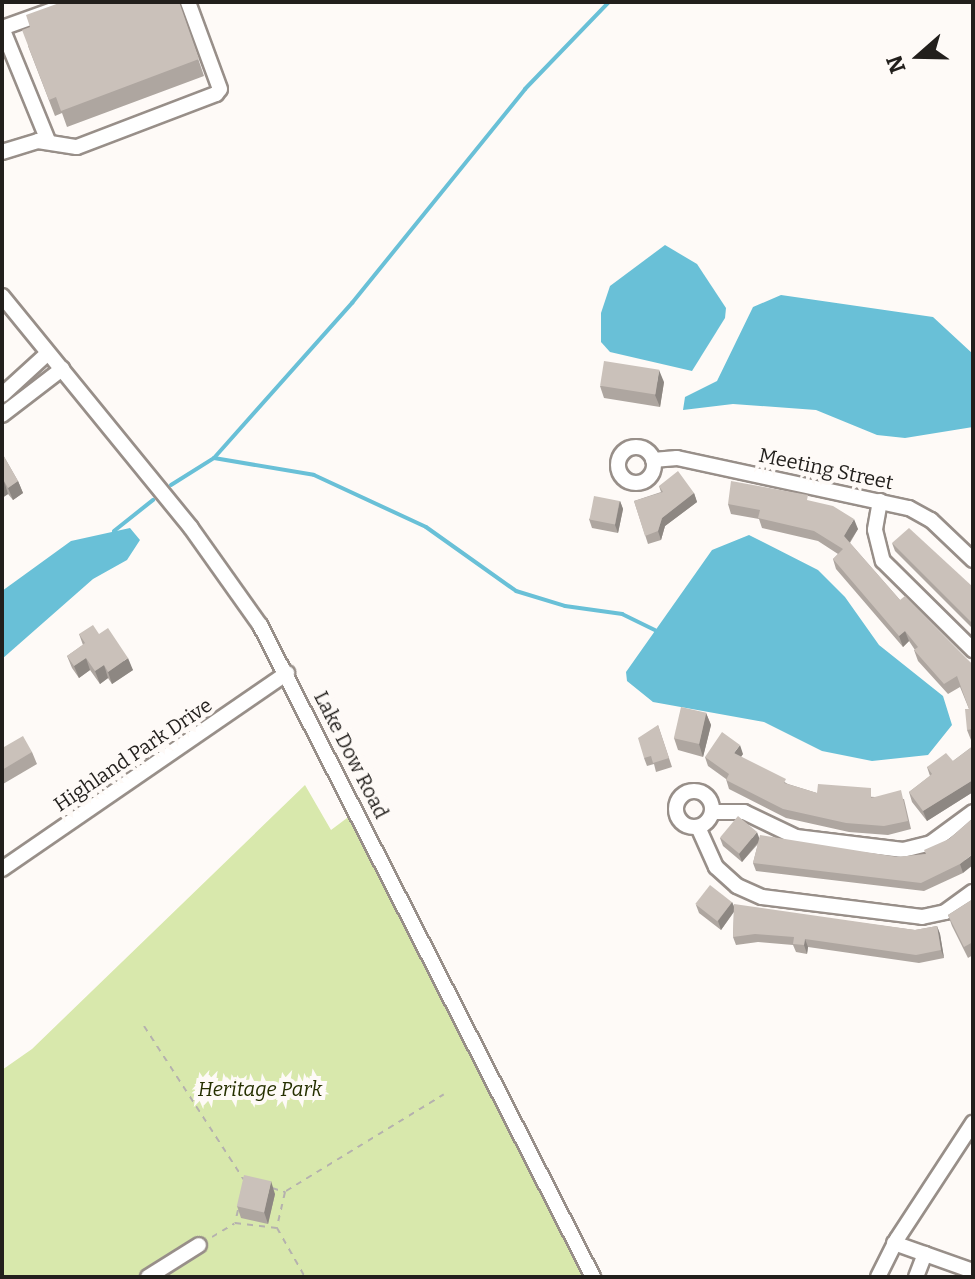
<!DOCTYPE html>
<html>
<head>
<meta charset="utf-8">
<style>
  body { margin:0 }
  #map { position:relative; width:975px; height:1279px; overflow:hidden; background:#fefaf7; font-family:Bitter,serif }
  div>[style] { position:absolute }
  [style*='--x'] { left:calc(var(--x)*1px); top:calc(var(--y)*1px); width:calc(var(--w)*1px); rotate:calc(var(--a)*1deg) }
  .green>* { inset:0; background:#d8e8ac }
  .water>* { inset:0; background:#69c0d7 }
  .stream>* { height:4px; margin:-2px; padding:0 2px; transform-origin:2px; border-radius:2px; background:#69c0d7 }
  .path>* { height:2px; margin-top:-1px; transform-origin:0; background:repeating-linear-gradient(90deg,#b5b1ae 0 6px,transparent 0 12px) }
  .roads { filter:drop-shadow(2px 0 #988f89) drop-shadow(-2px 0 #988f89) drop-shadow(0 2px #988f89) drop-shadow(0 -2px #988f89) }
  .minor>* { height:14px; margin:-7px; padding:0 7px; transform-origin:7px; border-radius:7px; background:#fff }
  .minor>.ring { margin:-7px; padding:0; box-sizing:content-box; background:none; border:14px solid #fff; border-radius:50% }
  .wall>* { inset:0; background:#aea6a0 }
  .shaded-wall>* { inset:0; background:#8d8782 }
  .building>* { inset:0; background:#cac1ba; transform-origin:0 0 }
  span { translate:-50% -50%; white-space:nowrap; text-align:center; line-height:1.15; -webkit-text-stroke:8px #fefaf7; paint-order:stroke }
  .street-label { font-size:20px; color:#221f1c }
  .park-label { font-size:20px; color:#263000; font-style:italic }
  .frame { position:absolute; inset:0; border:4px solid #221f1c; pointer-events:none }
  .north { position:absolute; left:879px; top:16px; width:80px; height:80px; -webkit-text-stroke:6px #fefaf7; paint-order:stroke; rotate:250deg; font-size:22px; font-weight:700; line-height:32px; text-align:center; color:#221f1c }
  .north::after { content:''; display:block; margin:auto; width:28px; height:36px; background:#221f1c; clip-path:polygon(50% 0,100% 100%,50% 72%,0 100%) }
</style>
</head>
<body>
<div id="map">
  <div class="green">
    <i style="clip-path:polygon(305px 785px,331px 830px,363px 806px,589px 1277px,2px 1277px,2px 1070px,32px 1049px)"></i>
  </div>
  <div class="water">
    <i style="clip-path:polygon(665px 245px,697px 264px,726px 308px,725px 318px,692px 371px,610px 352px,601px 342px,601px 313px,610px 286px)"></i>
    <i style="clip-path:polygon(781px 295px,933px 317px,973px 354px,973px 427px,905px 438px,877px 435px,816px 410px,733px 404px,683px 410px,685px 397px,717px 381px,753px 307px)"></i>
    <i style="clip-path:polygon(130px 528px,140px 540px,127px 560px,93px 579px,2px 659px,2px 591px,71px 541px)"></i>
    <i style="clip-path:polygon(749px 535px,818px 570px,845px 597px,879px 645px,943px 696px,952px 725px,928px 755px,872px 761px,822px 751px,764px 722px,653px 702px,627px 681px,626px 672px,712px 550px)"></i>
  </div>
  <div class="stream">
    <i style="--x:214;--y:458;--w:101;--a:9.6"></i>
    <i style="--x:314;--y:475;--w:123;--a:24.9"></i>
    <i style="--x:426;--y:527;--w:110;--a:35.4"></i>
    <i style="--x:516;--y:591;--w:51;--a:17"></i>
    <i style="--x:565;--y:606;--w:58;--a:8"></i>
    <i style="--x:622;--y:614;--w:37;--a:26"></i>
    <i style="--x:171;--y:485;--w:51;--a:-32.1"></i>
    <i style="--x:214;--y:458;--w:208;--a:-48.3"></i>
    <i style="--x:352;--y:303;--w:275;--a:-51"></i>
    <i style="--x:525;--y:89;--w:121;--a:-46"></i>
    <i style="--x:114;--y:531;--w:50;--a:-38.5"></i>
  </div>
  <div class="path">
    <i style="--x:144;--y:1026;--w:184;--a:57"></i>
    <i style="--x:272;--y:1188;--w:14;--a:17"></i>
    <i style="--x:285;--y:1192;--w:37;--a:103"></i>
    <i style="--x:277;--y:1228;--w:56;--a:60.3"></i>
    <i style="--x:286;--y:1191;--w:185;--a:-31.5"></i>
    <i style="--x:238;--y:1210;--w:13;--a:103"></i>
    <i style="--x:235;--y:1223;--w:42;--a:6.8"></i>
    <i style="--x:212;--y:1237;--w:26;--a:-31"></i>
  </div>
  <div class="roads">
    <div class="minor">
      <i style="--x:2;--y:28;--w:122;--a:67.8"></i>
      <i style="--x:2;--y:28;--w:77;--a:-19.6"></i>
      <i style="--x:2;--y:152;--w:38;--a:-17"></i>
      <i style="--x:38;--y:141;--w:39;--a:9"></i>
      <i style="--x:77;--y:147;--w:149;--a:-20.9"></i>
      <i style="--x:216;--y:94;--w:6;--a:-51"></i>
      <i style="--x:220;--y:89;--w:93;--a:-110.2"></i>
      <i style="--x:2;--y:296;--w:299;--a:50.8"></i>
      <i style="--x:191;--y:528;--w:119;--a:54.6"></i>
      <i style="--x:260;--y:625;--w:732;--a:62.94"></i>
      <i style="--x:2;--y:395;--w:62;--a:-42.4"></i>
      <i style="--x:2;--y:415;--w:76;--a:-37.5"></i>
      <i class="ring" style="left:618px;top:447px;width:22px;height:22px"></i>
      <i style="--x:653;--y:460;--w:24;--a:-5"></i>
      <i style="--x:677;--y:458;--w:237;--a:12.2"></i>
      <i style="--x:909;--y:508;--w:25;--a:29"></i>
      <i style="--x:931;--y:520;--w:58;--a:43.6"></i>
      <i style="--x:880;--y:501;--w:29;--a:100"></i>
      <i style="--x:875;--y:530;--w:32;--a:76"></i>
      <i style="--x:883;--y:561;--w:127;--a:44.7"></i>
      <i class="ring" style="left:676px;top:791px;width:22px;height:22px"></i>
      <i style="--x:712;--y:812;--w:32;--a:0"></i>
      <i style="--x:744;--y:812;--w:58;--a:25.7"></i>
      <i style="--x:796;--y:837;--w:108;--a:6.9"></i>
      <i style="--x:903;--y:850;--w:29;--a:-14"></i>
      <i style="--x:931;--y:843;--w:52;--a:-36.4"></i>
      <i style="--x:698;--y:827;--w:44;--a:65.8"></i>
      <i style="--x:716;--y:867;--w:28;--a:42"></i>
      <i style="--x:737;--y:886;--w:27;--a:24"></i>
      <i style="--x:762;--y:897;--w:161;--a:7.1"></i>
      <i style="--x:922;--y:917;--w:24;--a:-12"></i>
      <i style="--x:945;--y:912;--w:34;--a:-36"></i>
      <i style="--x:2;--y:869;--w:346;--a:-34.5"></i>
      <i style="--x:894;--y:1243;--w:84;--a:19.5"></i>
      <i style="--x:148;--y:1277;--w:60;--a:-32.1"></i>
      <i style="--x:878;--y:1277;--w:42;--a:-63.4"></i>
      <i style="--x:897;--y:1239;--w:139;--a:-56.8"></i>
      <i style="--x:916;--y:1277;--w:25;--a:-69"></i>
    </div>
  </div>
  <div class="wall">
    <i style="clip-path:polygon(179px 2px,204px 76px,67px 127px,62px 113px,55px 116px,28px 46px)"></i>
    <i style="clip-path:polygon(664px 382px,660px 407px,604px 398px,600px 386px)"></i>
    <i style="clip-path:polygon(2px 453px,18px 481px,23px 493px,13px 500px,8px 494px,2px 498px)"></i>
    <i style="clip-path:polygon(659px 486px,694px 493px,697px 502px,665px 526px,661px 540px,648px 544px,634px 501px,661px 492px)"></i>
    <i style="clip-path:polygon(620px 501px,623px 509px,618px 533px,592px 528px,589px 519px)"></i>
    <i style="clip-path:polygon(810px 501px,858px 529px,850px 543px,900px 600px,973px 665px,973px 740px,971px 740px,967px 730px,969px 709px,960px 687px,948px 694px,918px 661px,914px 650px,915px 650px,909px 641px,903px 647px,836px 569px,833px 559px,838px 554px,818px 541px,762px 528px,759px 519px,731px 514px,728px 504px)"></i>
    <i style="clip-path:polygon(892px 543px,973px 587px,973px 629px,895px 551px)"></i>
    <i style="clip-path:polygon(79px 634px,99px 634px,133px 670px,112px 684px,108px 678px,100px 684px,90px 670px,79px 678px,72px 668px,67px 656px,83px 645px)"></i>
    <i style="clip-path:polygon(706px 713px,711px 725px,703px 757px,678px 750px,674px 738px)"></i>
    <i style="clip-path:polygon(658px 725px,672px 767px,656px 772px,654px 764px,647px 766px,644px 758px)"></i>
    <i style="clip-path:polygon(2px 744px,4px 747px,32px 752px,37px 764px,3px 784px)"></i>
    <i style="clip-path:polygon(973px 746px,973px 792px,927px 821px,912px 802px,909px 792px,930px 776px,927px 767px,953px 761px)"></i>
    <i style="clip-path:polygon(743px 754px,741px 757px,788px 784px,817px 793px,904px 799px,911px 829px,888px 835px,849px 832px,786px 818px,729px 789px,726px 779px,708px 766px,705px 757px)"></i>
    <i style="clip-path:polygon(973px 818px,963px 873px,924px 891px,756px 871px,753px 863px,758px 844px,742px 862px,723px 846px,720px 838px,759px 838px,897px 857px,926px 854px,949px 839px)"></i>
    <i style="clip-path:polygon(973px 899px,973px 955px,968px 958px,952px 926px,948px 915px)"></i>
    <i style="clip-path:polygon(732px 902px,734px 906px,915px 930px,937px 926px,940px 934px,944px 958px,919px 963px,808px 947px,807px 954px,796px 952px,793px 945px,758px 942px,736px 945px,733px 937px,734px 912px,721px 930px,699px 913px,696px 905px)"></i>
    <i style="clip-path:polygon(275px 1194px,268px 1224px,241px 1218px,237px 1206px)"></i>
  </div>
  <div class="shaded-wall">
    <i style="clip-path:polygon(659px 370px,664px 382px,660px 407px,655px 395px)"></i>
    <i style="clip-path:polygon(4px 481px,8px 494px,2px 498px,2px 482px)"></i>
    <i style="clip-path:polygon(18px 481px,23px 493px,13px 500px,8px 488px)"></i>
    <i style="clip-path:polygon(694px 493px,697px 502px,665px 526px,661px 540px,658px 531px,662px 518px)"></i>
    <i style="clip-path:polygon(620px 501px,623px 509px,618px 533px,615px 525px)"></i>
    <i style="clip-path:polygon(854px 519px,858px 529px,847px 546px,844px 536px)"></i>
    <i style="clip-path:polygon(905px 631px,909px 641px,903px 647px,899px 636px)"></i>
    <i style="clip-path:polygon(86px 658px,90px 670px,79px 678px,74px 666px)"></i>
    <i style="clip-path:polygon(128px 658px,133px 670px,112px 684px,108px 672px)"></i>
    <i style="clip-path:polygon(104px 665px,108px 678px,100px 684px,95px 671px)"></i>
    <i style="clip-path:polygon(706px 713px,711px 725px,703px 757px,699px 744px)"></i>
    <i style="clip-path:polygon(740px 745px,743px 754px,737px 762px,734px 753px)"></i>
    <i style="clip-path:polygon(973px 780px,973px 792px,927px 821px,923px 811px)"></i>
    <i style="clip-path:polygon(757px 832px,760px 840px,742px 862px,739px 854px)"></i>
    <i style="clip-path:polygon(973px 854px,973px 865px,963px 873px,960px 864px)"></i>
    <i style="clip-path:polygon(732px 902px,735px 910px,721px 930px,718px 921px)"></i>
    <i style="clip-path:polygon(937px 926px,940px 934px,944px 958px,941px 950px)"></i>
    <i style="clip-path:polygon(805px 939px,808px 947px,807px 954px,804px 945px)"></i>
    <i style="clip-path:polygon(271px 1181px,275px 1194px,268px 1224px,264px 1212px)"></i>
  </div>
  <div class="building">
    <i style="clip-path:polygon(62px 2px,179px 2px,199px 59px,61px 111px,56px 97px,49px 100px,22px 30px,30px 27px,26px 15px)"></i>
    <i style="left:604px;top:361px;width:56px;height:25px;rotate:9deg"></i>
    <i style="clip-path:polygon(2px 453px,18px 481px,8px 488px,4px 481px,2px 482px)"></i>
    <i style="clip-path:polygon(678px 471px,694px 493px,662px 518px,658px 531px,645px 536px,634px 501px,663px 492px,659px 486px)"></i>
    <i style="clip-path:polygon(731px 481px,808px 495px,807px 500px,833px 506px,854px 519px,844px 536px,900px 600px,905px 596px,973px 665px,973px 729px,967px 730px,965px 709px,969px 709px,957px 676px,944px 684px,914px 650px,918px 647px,905px 631px,899px 636px,833px 559px,843px 549px,814px 531px,758px 518px,760px 510px,728px 504px)"></i>
    <i style="left:594px;top:496px;width:26px;height:24px;rotate:11deg"></i>
    <i style="clip-path:polygon(909px 528px,973px 587px,973px 624px,892px 543px)"></i>
    <i style="clip-path:polygon(93px 625px,99px 634px,108px 628px,128px 658px,108px 672px,104px 665px,95px 671px,86px 658px,74px 666px,67px 656px,85px 643px,79px 634px)"></i>
    <i style="left:681px;top:707px;width:26px;height:32px;rotate:13deg"></i>
    <i style="clip-path:polygon(658px 725px,669px 758px,653px 763px,651px 756px,644px 758px,638px 738px)"></i>
    <i style="clip-path:polygon(722px 732px,740px 745px,734px 753px,786px 779px,784px 783px,817px 793px,818px 784px,871px 788px,871px 798px,901px 790px,908px 821px,884px 826px,846px 823px,783px 809px,726px 780px,729px 774px,705px 757px)"></i>
    <i style="clip-path:polygon(23px 736px,32px 752px,2px 770px,2px 744px,4px 747px)"></i>
    <i style="clip-path:polygon(973px 746px,973px 780px,923px 811px,909px 792px,932px 774px,927px 767px,946px 753px,953px 761px)"></i>
    <i style="left:738px;top:816px;width:25px;height:28px;rotate:40deg"></i>
    <i style="clip-path:polygon(973px 818px,973px 854px,960px 864px,921px 883px,753px 863px,760px 835px,897px 857px,926px 854px,924px 850px,949px 839px)"></i>
    <i style="left:710px;top:885px;width:28px;height:24px;rotate:38deg"></i>
    <i style="clip-path:polygon(973px 899px,973px 942px,964px 947px,948px 915px)"></i>
    <i style="clip-path:polygon(734px 904px,915px 930px,937px 926px,941px 950px,916px 955px,805px 939px,804px 945px,793px 944px,794px 937px,755px 934px,733px 937px)"></i>
    <i style="left:244px;top:1175px;width:28px;height:32px;rotate:13deg"></i>
  </div>
  <div class="street-label">
    <span style="left:826px;top:469px;rotate:12deg">Meeting Street</span>
    <span style="left:133px;top:755px;rotate:-34deg">Highland Park Drive</span>
    <span style="left:351px;top:755px;rotate:63deg">Lake Dow Road</span>
  </div>
  <div class="park-label">
    <span style="left:260px;top:1089px">Heritage Park</span>
  </div>
  <div class="frame"></div>
  <div class="north">N</div>
</div>
</body>
</html>
